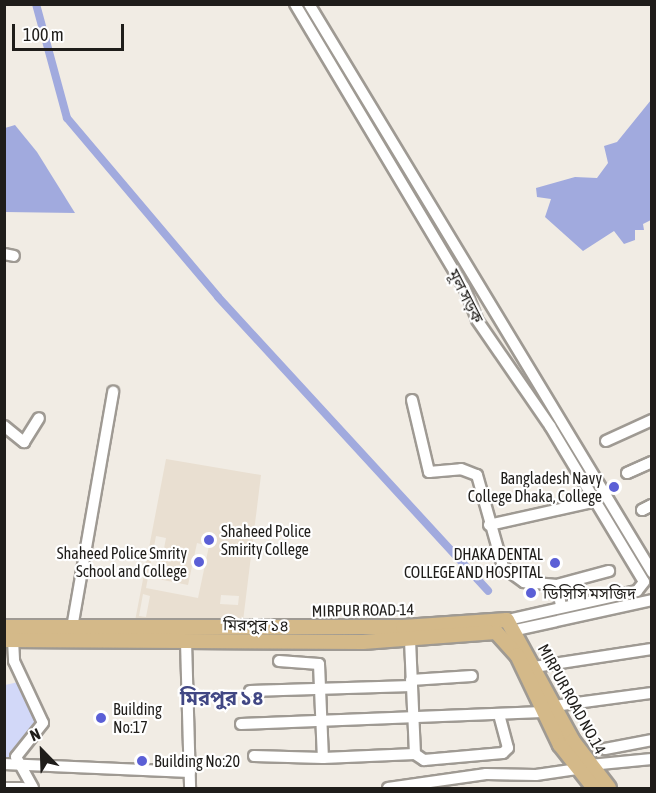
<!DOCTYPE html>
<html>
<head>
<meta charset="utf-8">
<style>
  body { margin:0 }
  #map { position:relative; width:656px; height:793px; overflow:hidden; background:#f1ece4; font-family:"Asap Condensed","Noto Sans Bengali",sans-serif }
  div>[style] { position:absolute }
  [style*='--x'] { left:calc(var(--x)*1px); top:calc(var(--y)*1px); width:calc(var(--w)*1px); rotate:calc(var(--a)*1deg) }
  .built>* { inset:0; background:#e9dfd1 }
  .green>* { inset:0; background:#d2d8f8 }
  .water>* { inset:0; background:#a1aade }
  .canal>* { height:8px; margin:-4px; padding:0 4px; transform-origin:4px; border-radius:4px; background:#a1aade }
  .roads { filter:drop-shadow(2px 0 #9f9a93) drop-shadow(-2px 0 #9f9a93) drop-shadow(0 2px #9f9a93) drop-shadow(0 -2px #9f9a93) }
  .minor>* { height:10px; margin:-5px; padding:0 5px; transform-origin:5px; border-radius:5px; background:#fff }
  .major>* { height:14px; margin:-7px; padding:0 7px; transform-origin:7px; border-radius:7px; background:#d4b989 }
  .dots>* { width:16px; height:16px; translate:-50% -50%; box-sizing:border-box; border:3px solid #fff; border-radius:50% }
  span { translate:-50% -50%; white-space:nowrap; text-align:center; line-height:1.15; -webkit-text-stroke:4.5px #fff; paint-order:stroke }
  .street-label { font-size:16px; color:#1f1d1a }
  .poi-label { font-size:16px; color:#1f1d1a }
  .right { translate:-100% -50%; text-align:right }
  .left { translate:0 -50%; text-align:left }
  .quarter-label { font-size:20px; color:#414784; font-weight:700 }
  .frame { position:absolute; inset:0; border:6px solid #1f1d1a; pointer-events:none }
  .north { position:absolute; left:12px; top:721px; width:60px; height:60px; -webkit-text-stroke:4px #fff; paint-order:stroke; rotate:337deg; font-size:16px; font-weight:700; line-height:24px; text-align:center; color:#1f1d1a }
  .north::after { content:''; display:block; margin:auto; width:21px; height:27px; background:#1f1d1a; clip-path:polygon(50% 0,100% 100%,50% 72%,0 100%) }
  .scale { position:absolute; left:12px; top:24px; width:112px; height:27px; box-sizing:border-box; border:3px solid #1f1d1a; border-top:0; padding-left:8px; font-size:18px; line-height:21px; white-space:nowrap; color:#1f1d1a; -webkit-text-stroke:4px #fff; paint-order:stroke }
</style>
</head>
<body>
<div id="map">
  <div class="built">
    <i style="clip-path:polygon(evenodd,166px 459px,261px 475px,243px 621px,135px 621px,166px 459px,156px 536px,166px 538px,158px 579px,188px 585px,197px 543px,209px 546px,198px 598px,146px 588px,156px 536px,166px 459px,143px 594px,150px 596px,146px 617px,139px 616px,143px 594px,166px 459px,221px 595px,239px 596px,238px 605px,220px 604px,221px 595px)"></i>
  </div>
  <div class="green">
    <i style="clip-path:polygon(23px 681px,41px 726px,5px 763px,5px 685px)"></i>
  </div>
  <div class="water">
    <i style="clip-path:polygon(651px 100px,651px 220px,643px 224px,644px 230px,635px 230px,635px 240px,624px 244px,614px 231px,583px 251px,545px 217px,551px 199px,537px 197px,536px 188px,575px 177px,597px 178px,608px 163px,604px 146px,617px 142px)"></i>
    <i style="clip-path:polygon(15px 125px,37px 152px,75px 213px,5px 212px,5px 128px)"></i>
  </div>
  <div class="canal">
    <i style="--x:36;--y:4;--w:118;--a:74.8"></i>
    <i style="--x:67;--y:118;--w:234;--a:49.8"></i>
    <i style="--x:218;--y:297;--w:399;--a:47.4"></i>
  </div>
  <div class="roads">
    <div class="minor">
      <i style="--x:295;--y:4;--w:330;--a:59.2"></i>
      <i style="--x:464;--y:287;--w:35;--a:68"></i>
      <i style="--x:477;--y:320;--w:129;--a:55.4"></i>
      <i style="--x:550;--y:426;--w:182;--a:58.9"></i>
      <i style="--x:644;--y:582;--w:11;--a:128"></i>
      <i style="--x:637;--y:591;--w:133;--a:167.4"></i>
      <i style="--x:309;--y:4;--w:664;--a:58.87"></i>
      <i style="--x:4;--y:254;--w:10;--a:11"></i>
      <i style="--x:412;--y:400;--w:74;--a:76.7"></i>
      <i style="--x:429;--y:472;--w:32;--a:-5"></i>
      <i style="--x:461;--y:469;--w:17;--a:21"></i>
      <i style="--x:477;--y:475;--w:96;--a:74.2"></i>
      <i style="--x:503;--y:567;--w:26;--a:36"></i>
      <i style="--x:524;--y:582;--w:33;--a:5"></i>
      <i style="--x:557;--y:585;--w:21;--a:79"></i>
      <i style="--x:4;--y:426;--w:26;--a:39"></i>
      <i style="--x:24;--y:442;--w:28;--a:-58"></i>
      <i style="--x:606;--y:441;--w:51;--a:-24.5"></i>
      <i style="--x:652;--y:462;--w:27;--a:156"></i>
      <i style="--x:627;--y:473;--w:27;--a:-24"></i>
      <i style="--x:652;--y:505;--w:11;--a:153"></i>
      <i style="--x:642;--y:510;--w:11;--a:-27"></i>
      <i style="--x:489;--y:525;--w:110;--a:-12.6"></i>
      <i style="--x:557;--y:585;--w:54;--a:-15.1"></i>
      <i style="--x:72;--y:628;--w:240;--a:-80.1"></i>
      <i style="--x:516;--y:630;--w:139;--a:-12.4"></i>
      <i style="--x:13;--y:640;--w:21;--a:87"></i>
      <i style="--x:14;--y:661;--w:68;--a:64.9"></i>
      <i style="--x:43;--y:723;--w:43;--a:128.5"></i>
      <i style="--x:16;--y:757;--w:35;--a:61"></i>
      <i style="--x:410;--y:640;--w:114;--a:87.5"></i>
      <i style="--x:415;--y:754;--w:11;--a:34"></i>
      <i style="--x:424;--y:760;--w:79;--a:-5.1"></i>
      <i style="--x:503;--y:753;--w:7;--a:-45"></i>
      <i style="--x:508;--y:748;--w:34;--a:-105"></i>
      <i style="--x:186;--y:641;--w:147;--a:88.4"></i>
      <i style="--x:279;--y:661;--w:40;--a:4.3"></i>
      <i style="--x:319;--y:664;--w:94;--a:87.6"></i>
      <i style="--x:323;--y:758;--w:92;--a:-2.5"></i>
      <i style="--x:534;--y:667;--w:119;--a:-8.7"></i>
      <i style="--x:411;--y:680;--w:61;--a:-3.8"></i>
      <i style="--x:250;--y:691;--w:162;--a:-1.8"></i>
      <i style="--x:554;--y:706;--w:99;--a:-7.6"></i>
      <i style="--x:241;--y:724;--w:302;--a:-2.3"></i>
      <i style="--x:605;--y:749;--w:48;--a:-10.8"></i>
      <i style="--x:254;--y:756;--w:69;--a:1.7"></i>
      <i style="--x:4;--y:764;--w:186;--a:2.5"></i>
      <i style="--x:590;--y:765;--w:62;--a:-5.5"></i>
      <i style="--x:4;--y:788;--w:19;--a:0"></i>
      <i style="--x:388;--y:788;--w:99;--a:-8.1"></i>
      <i style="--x:486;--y:774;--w:50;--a:1.1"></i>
      <i style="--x:536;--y:775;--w:41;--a:-8.3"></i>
    </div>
    <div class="major">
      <i style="--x:4;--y:627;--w:399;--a:0"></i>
      <i style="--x:403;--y:627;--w:104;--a:-3.9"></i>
      <i style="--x:507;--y:620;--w:138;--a:61.4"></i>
      <i style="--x:573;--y:741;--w:59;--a:52.5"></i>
      <i style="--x:4;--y:640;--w:359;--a:0.3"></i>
      <i style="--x:363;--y:642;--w:133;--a:-4.3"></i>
      <i style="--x:496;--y:632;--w:31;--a:48"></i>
      <i style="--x:517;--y:655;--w:100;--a:64.5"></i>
      <i style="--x:560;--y:745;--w:55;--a:51.7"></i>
    </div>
  </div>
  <div class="dots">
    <i style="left:614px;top:487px;background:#5b5fd6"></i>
    <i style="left:209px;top:540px;background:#5b5fd6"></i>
    <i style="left:199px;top:562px;background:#5b5fd6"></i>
    <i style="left:555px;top:563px;background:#5b5fd6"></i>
    <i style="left:531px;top:593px;background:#5b5fd6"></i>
    <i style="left:101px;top:718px;background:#5b5fd6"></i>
    <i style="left:142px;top:761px;background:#5b5fd6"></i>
  </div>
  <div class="street-label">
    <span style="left:466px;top:296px;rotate:63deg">মূল সড়ক</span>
    <span style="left:363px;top:610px;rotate:-1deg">MIRPUR ROAD-14</span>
    <span style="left:256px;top:625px;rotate:1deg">মিরপুর ১৪</span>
    <span style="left:572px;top:699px;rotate:61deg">MIRPUR ROAD NO.14</span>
  </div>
  <div class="poi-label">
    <span class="right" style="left:602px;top:487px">Bangladesh Navy<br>College Dhaka, College</span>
    <span class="left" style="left:221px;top:540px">Shaheed Police<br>Smirity College</span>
    <span class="right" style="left:187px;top:562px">Shaheed Police Smrity<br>School and College</span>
    <span class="right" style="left:543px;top:563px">DHAKA DENTAL<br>COLLEGE AND HOSPITAL</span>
    <span class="left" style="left:543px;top:593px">ডিসিসি মসজিদ</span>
    <span class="left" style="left:113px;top:718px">Building<br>No:17</span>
    <span class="left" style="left:154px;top:761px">Building No:20</span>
  </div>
  <div class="quarter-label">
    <span style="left:222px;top:697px">মিরপুর ১৪</span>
  </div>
  <div class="frame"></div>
  <div class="north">N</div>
  <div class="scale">100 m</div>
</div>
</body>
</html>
